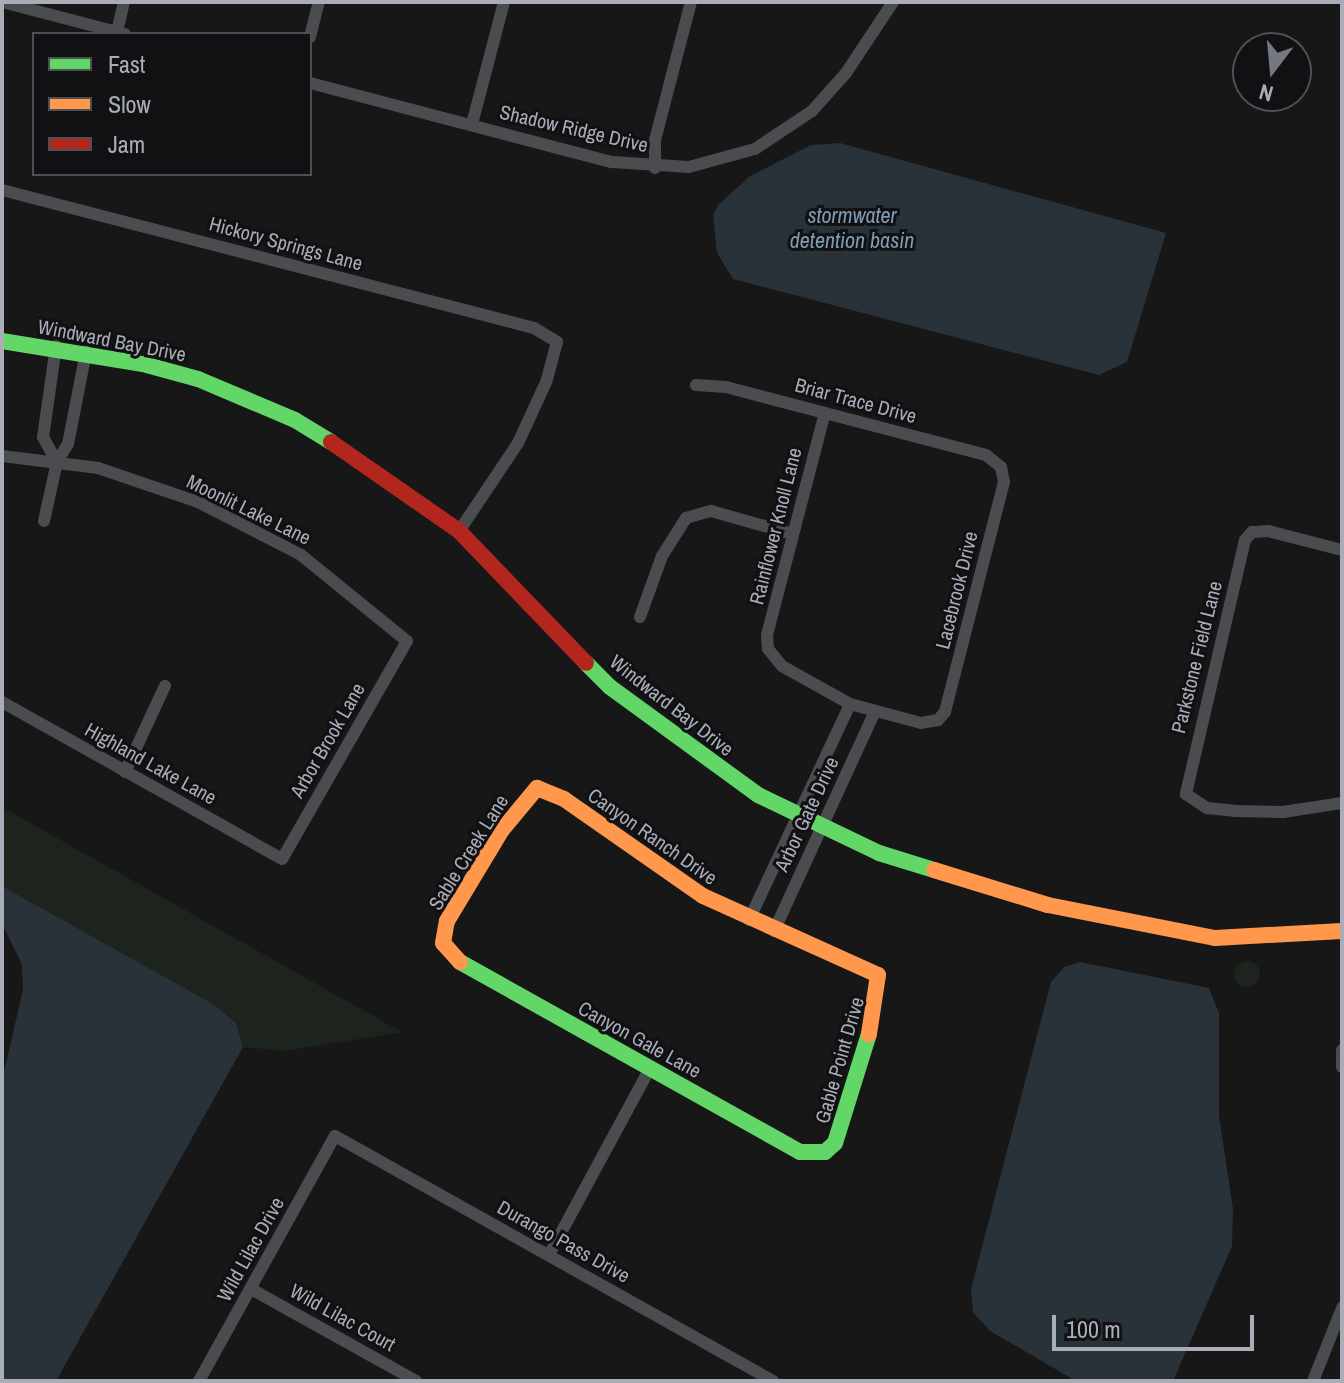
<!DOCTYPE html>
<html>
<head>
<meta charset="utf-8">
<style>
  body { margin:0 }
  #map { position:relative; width:1344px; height:1383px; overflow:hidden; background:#171717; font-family:"Archivo Narrow",sans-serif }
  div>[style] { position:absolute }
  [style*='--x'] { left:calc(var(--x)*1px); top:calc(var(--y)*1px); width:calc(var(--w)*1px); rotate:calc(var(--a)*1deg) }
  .green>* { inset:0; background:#1d241e }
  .round { border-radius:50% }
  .water>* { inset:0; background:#2a3239 }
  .street>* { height:12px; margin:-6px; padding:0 6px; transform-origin:6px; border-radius:6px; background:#4b4c50 }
  .fast>* { height:16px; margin:-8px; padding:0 8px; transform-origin:8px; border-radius:8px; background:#63d668 }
  .slow>* { height:16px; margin:-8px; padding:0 8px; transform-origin:8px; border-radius:8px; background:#ff974d }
  .jam>* { height:16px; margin:-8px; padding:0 8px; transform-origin:8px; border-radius:8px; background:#b3261e }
  span { translate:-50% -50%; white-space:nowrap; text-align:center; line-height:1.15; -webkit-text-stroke:6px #111113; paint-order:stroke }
  .street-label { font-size:20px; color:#a8adb8 }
  .water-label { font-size:22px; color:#7f9bb3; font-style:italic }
  .frame { position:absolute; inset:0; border:4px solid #a8adb8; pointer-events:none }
  .legend { position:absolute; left:32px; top:32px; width:280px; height:144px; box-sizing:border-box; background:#111113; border:2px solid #4d4f55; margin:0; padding:10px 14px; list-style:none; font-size:24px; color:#a8adb8 }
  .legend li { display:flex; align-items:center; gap:16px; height:40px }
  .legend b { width:40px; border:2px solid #4d4f55 }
  .north { position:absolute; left:1232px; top:32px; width:80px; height:80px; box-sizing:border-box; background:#111113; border:2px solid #4d4f55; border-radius:50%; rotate:196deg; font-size:22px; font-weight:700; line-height:32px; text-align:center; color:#a8adb8 }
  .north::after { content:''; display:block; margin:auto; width:28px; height:36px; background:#757880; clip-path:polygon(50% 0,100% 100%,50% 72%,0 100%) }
  .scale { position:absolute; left:1052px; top:1315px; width:202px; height:36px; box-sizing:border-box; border:4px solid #a8adb8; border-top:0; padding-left:10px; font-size:24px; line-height:28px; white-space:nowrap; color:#a8adb8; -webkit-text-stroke:6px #111113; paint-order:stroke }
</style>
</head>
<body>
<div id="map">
  <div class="green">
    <i style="clip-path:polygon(2px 807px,402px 1032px,285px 1051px,243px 1047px,236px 1023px,213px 1004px,2px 886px)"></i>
    <i class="round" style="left:1234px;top:961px;width:26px;height:26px"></i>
  </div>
  <div class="water">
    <i style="clip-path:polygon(840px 143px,1166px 233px,1127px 362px,1099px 375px,733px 279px,717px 253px,713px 215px,718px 205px,750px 176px,811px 145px)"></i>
    <i style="clip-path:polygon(2px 886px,213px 1004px,236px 1023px,243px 1047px,56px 1381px,2px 1381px,2px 1080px,23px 990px,22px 964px,2px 924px)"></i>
    <i style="clip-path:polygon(1080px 962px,1209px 988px,1219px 1013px,1219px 1116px,1233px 1209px,1232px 1246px,1173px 1381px,1076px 1381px,990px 1331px,973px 1312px,971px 1289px,1051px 982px,1064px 967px)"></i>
  </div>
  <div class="street">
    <i style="--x:2;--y:2;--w:127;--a:14.6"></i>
    <i style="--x:117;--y:32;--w:31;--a:-77"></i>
    <i style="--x:310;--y:37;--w:36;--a:-76"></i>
    <i style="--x:310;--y:83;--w:312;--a:14.7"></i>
    <i style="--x:612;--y:162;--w:77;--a:3.7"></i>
    <i style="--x:689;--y:167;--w:68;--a:-15.3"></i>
    <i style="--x:755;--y:149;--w:69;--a:-33.7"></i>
    <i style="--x:812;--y:111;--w:51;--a:-48.2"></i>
    <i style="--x:846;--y:73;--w:85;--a:-56.5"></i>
    <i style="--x:472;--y:124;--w:126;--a:-75.3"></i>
    <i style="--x:655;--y:168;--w:28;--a:-90"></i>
    <i style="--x:655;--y:140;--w:143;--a:-75.4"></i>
    <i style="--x:2;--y:190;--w:550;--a:14.54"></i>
    <i style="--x:534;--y:328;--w:27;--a:31"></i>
    <i style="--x:557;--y:342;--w:39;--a:105"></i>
    <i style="--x:547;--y:380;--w:69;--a:114.7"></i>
    <i style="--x:518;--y:443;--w:106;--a:123.8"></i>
    <i style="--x:56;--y:346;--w:92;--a:98.1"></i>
    <i style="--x:43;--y:437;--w:29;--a:61"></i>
    <i style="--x:696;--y:385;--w:30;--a:4"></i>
    <i style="--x:726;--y:387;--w:102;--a:14.7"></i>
    <i style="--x:825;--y:413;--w:166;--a:14.6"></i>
    <i style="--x:986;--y:455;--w:19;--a:39"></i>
    <i style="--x:1001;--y:467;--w:15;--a:79"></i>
    <i style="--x:1004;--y:482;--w:237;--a:104.4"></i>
    <i style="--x:945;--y:712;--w:11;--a:131"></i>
    <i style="--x:938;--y:720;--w:17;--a:170"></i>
    <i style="--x:921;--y:723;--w:73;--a:-165"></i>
    <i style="--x:850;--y:704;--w:78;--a:-150.8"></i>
    <i style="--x:782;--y:666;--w:22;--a:-129"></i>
    <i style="--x:768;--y:649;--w:14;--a:-94"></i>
    <i style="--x:767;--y:635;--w:229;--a:-75.4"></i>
    <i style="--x:2;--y:456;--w:97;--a:7.1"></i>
    <i style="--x:98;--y:468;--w:106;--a:18.8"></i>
    <i style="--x:198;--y:502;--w:116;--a:27.2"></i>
    <i style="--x:301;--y:555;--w:136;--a:39.1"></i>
    <i style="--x:407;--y:641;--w:251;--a:119.8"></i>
    <i style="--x:282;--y:859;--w:321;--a:-150.7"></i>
    <i style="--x:44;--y:521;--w:60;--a:-77.6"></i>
    <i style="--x:57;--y:462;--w:21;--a:-59"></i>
    <i style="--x:68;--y:444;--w:94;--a:-78.9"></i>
    <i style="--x:1342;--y:550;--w:76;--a:-165.6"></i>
    <i style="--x:1268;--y:531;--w:16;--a:176"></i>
    <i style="--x:1252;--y:532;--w:11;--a:131"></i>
    <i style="--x:1245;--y:540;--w:261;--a:103.1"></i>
    <i style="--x:1186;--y:794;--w:25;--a:34"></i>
    <i style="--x:1207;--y:808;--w:27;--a:6"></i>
    <i style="--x:1234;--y:811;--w:49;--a:1.2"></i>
    <i style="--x:1283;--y:812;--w:60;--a:-8.7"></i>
    <i style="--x:640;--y:617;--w:65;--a:-70.2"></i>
    <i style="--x:662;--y:556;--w:45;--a:-57.7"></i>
    <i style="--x:686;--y:518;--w:26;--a:-16"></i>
    <i style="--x:711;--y:511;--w:85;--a:15.7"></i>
    <i style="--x:125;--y:772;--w:95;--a:-65.1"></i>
    <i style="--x:749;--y:920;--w:238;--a:-64.9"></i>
    <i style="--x:774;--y:931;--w:239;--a:-65.3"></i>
    <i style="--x:1342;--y:1050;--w:17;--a:90"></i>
    <i style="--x:549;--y:1255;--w:213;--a:-61.6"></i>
    <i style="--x:251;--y:1289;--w:189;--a:29.1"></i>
    <i style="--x:199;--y:1381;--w:280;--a:-61"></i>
    <i style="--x:335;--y:1136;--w:502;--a:29.22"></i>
    <i style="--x:1313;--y:1381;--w:79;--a:-68.3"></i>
  </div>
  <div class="fast">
    <i style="--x:2;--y:341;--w:143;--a:9.3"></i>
    <i style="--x:143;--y:364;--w:57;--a:15.3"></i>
    <i style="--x:198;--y:379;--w:105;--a:22.9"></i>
    <i style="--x:295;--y:420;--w:42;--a:31.4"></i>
    <i style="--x:586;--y:663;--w:34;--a:45"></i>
    <i style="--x:610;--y:687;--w:183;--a:36.1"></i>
    <i style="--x:758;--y:795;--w:134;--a:25.6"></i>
    <i style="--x:879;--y:853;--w:58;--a:17.2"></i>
    <i style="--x:460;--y:962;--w:389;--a:29.2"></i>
    <i style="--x:800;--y:1152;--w:25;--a:0"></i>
    <i style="--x:825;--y:1152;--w:13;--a:-42"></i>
    <i style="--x:835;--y:1143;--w:114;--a:-72.7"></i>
  </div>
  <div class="slow">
    <i style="--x:537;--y:788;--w:29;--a:22"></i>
    <i style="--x:564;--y:799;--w:169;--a:34.9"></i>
    <i style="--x:703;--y:896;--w:192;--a:24.3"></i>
    <i style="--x:878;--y:975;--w:60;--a:98.7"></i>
    <i style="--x:934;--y:870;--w:119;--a:17.1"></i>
    <i style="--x:1048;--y:905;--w:170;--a:11.2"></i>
    <i style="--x:1215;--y:938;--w:127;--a:-3.2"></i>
    <i style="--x:460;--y:962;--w:25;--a:-132"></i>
    <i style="--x:443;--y:943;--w:22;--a:-80"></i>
    <i style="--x:447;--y:921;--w:106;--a:-58.9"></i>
    <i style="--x:502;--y:830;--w:55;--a:-50.2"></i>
  </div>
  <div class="jam">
    <i style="--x:331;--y:442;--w:156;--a:34.8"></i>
    <i style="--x:459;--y:531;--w:183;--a:46.1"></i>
  </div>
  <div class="street-label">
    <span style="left:574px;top:128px;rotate:13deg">Shadow Ridge Drive</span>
    <span style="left:286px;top:243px;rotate:15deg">Hickory Springs Lane</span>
    <span style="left:112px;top:340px;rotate:11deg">Windward Bay Drive</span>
    <span style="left:856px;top:400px;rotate:15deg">Briar Trace Drive</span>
    <span style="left:249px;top:509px;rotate:26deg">Moonlit Lake Lane</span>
    <span style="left:775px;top:526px;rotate:-76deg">Rainflower Knoll Lane</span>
    <span style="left:956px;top:590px;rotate:-76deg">Lacebrook Drive</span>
    <span style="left:1196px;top:657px;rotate:-76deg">Parkstone Field Lane</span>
    <span style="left:672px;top:705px;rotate:38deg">Windward Bay Drive</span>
    <span style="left:327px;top:740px;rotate:-60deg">Arbor Brook Lane</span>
    <span style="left:151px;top:763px;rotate:29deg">Highland Lake Lane</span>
    <span style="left:806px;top:814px;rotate:-65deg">Arbor Gate Drive</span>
    <span style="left:653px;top:836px;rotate:35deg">Canyon Ranch Drive</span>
    <span style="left:468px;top:852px;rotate:-58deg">Sable Creek Lane</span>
    <span style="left:640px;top:1039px;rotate:29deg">Canyon Gale Lane</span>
    <span style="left:839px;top:1060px;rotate:-74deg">Gable Point Drive</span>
    <span style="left:564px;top:1241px;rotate:29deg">Durango Pass Drive</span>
    <span style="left:250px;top:1249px;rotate:-61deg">Wild Lilac Drive</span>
    <span style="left:343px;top:1317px;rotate:29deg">Wild Lilac Court</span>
  </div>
  <div class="water-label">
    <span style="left:852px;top:228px">stormwater<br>detention basin</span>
  </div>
  <div class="frame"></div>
  <ul class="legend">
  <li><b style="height:10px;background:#63d668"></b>Fast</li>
  <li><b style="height:10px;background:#ff974d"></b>Slow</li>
  <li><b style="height:10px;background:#b3261e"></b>Jam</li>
  </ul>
  <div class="north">N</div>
  <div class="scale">100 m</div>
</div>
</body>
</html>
